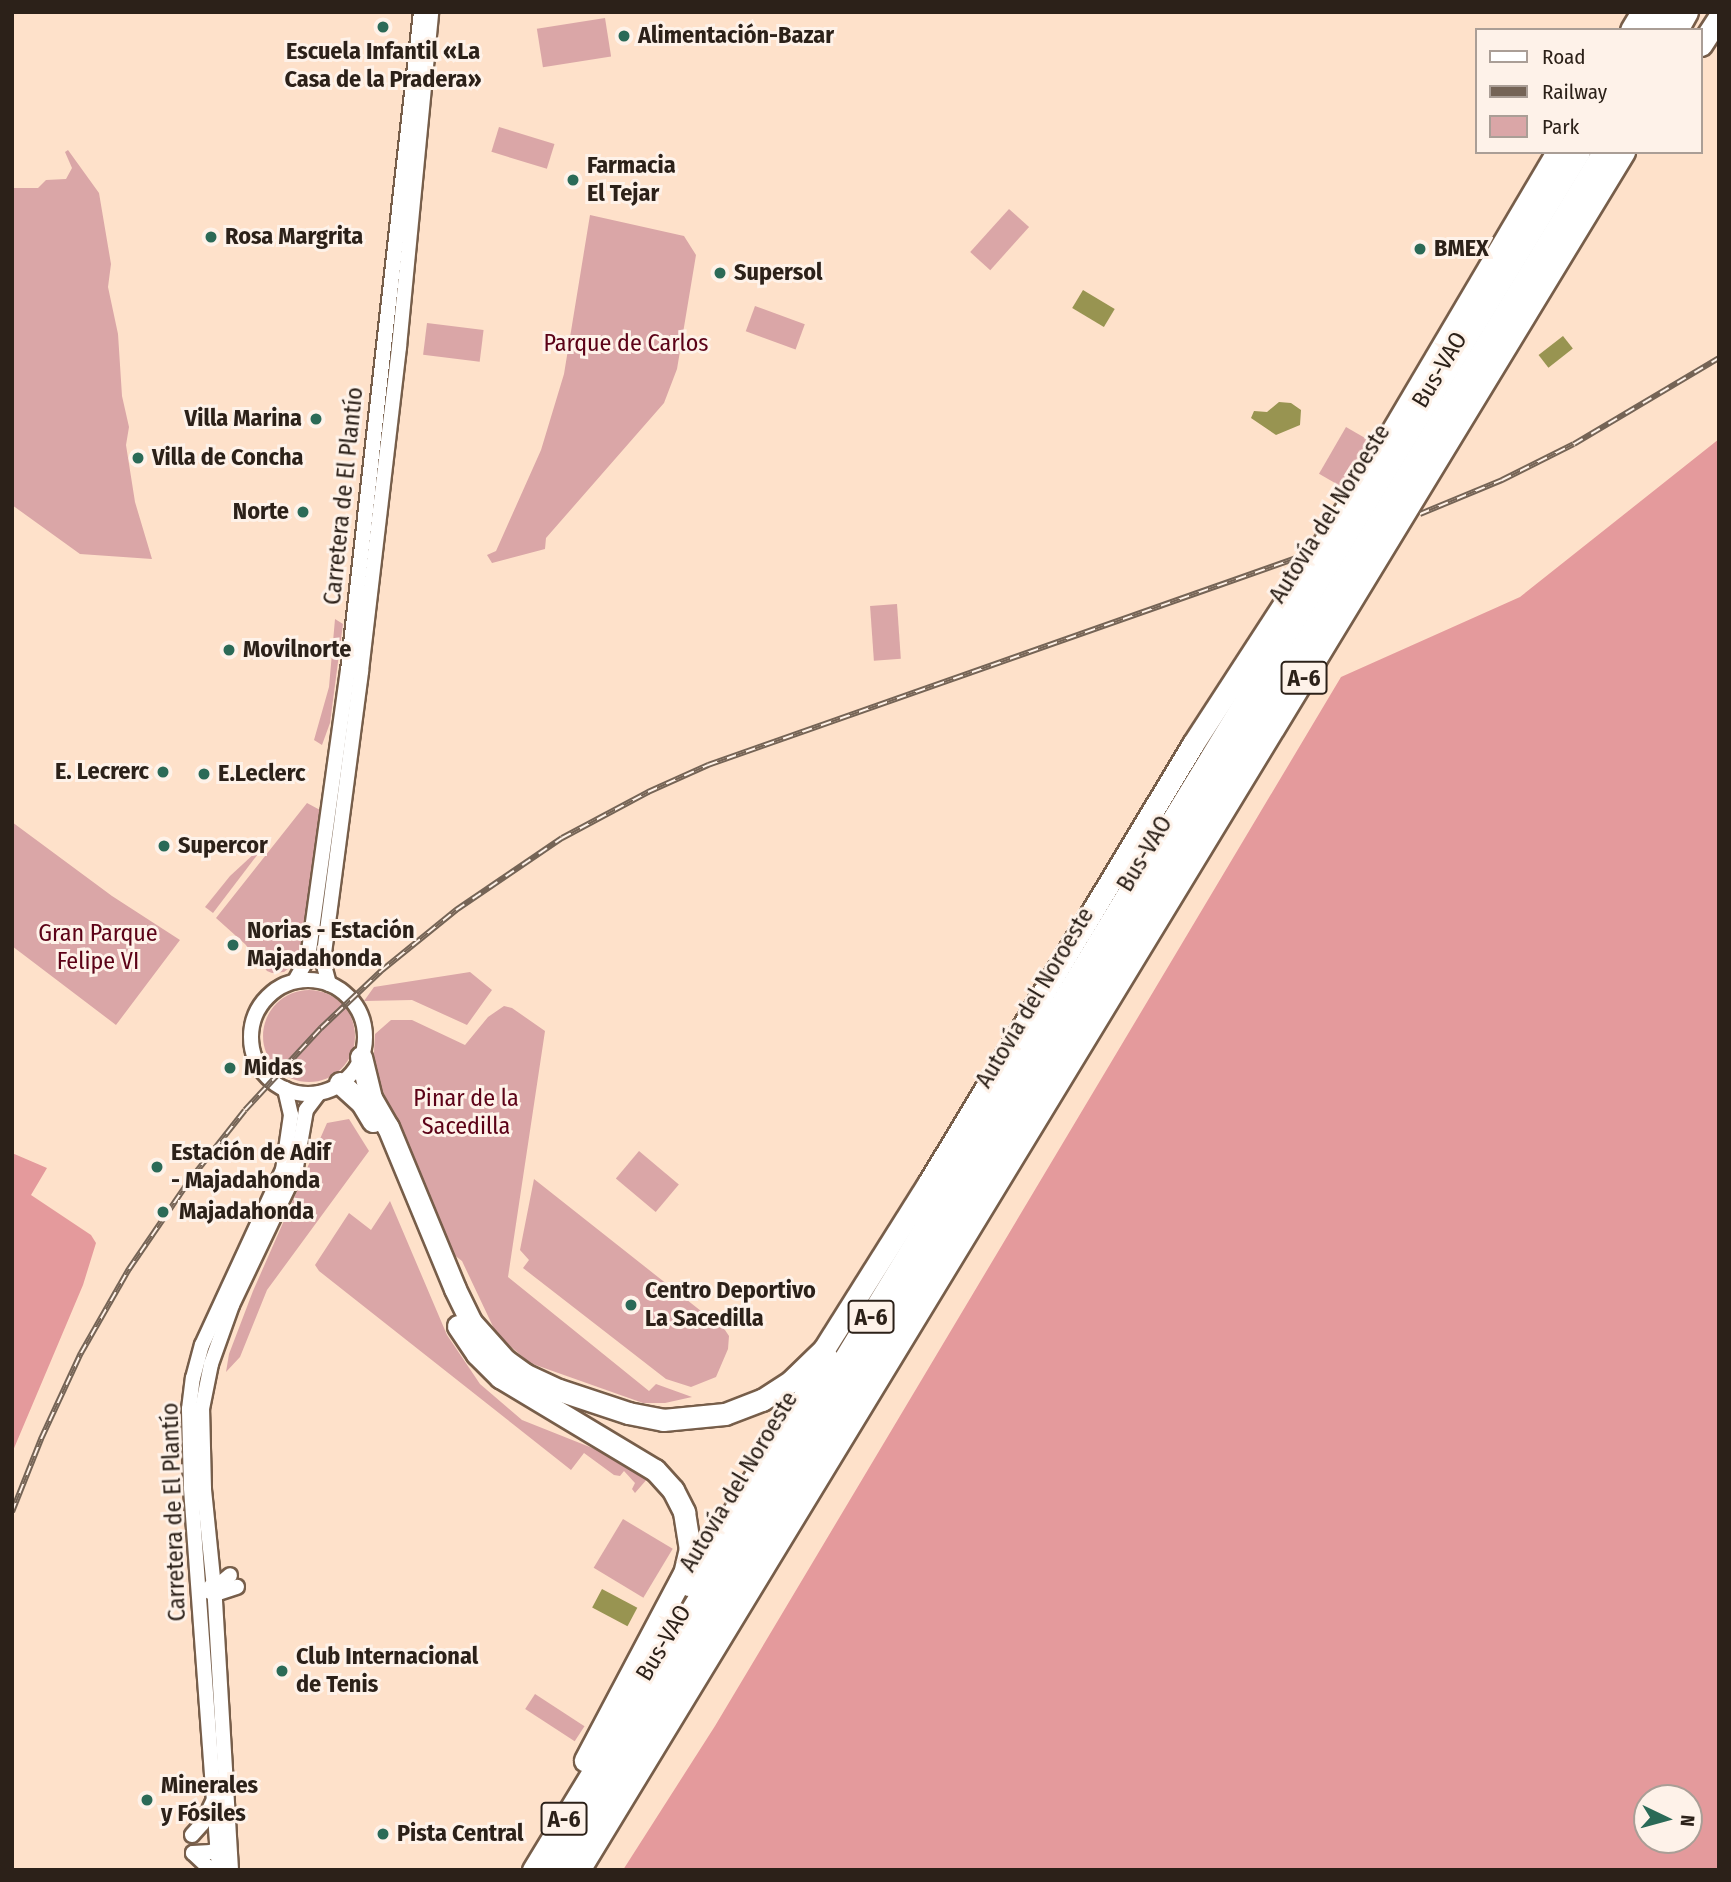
<!DOCTYPE html>
<html>
<head>
<meta charset="utf-8">
<style>
  body { margin:0 }
  #map { position:relative; width:1731px; height:1882px; overflow:hidden; background:#fee1ca; font-family:"Fira Sans Condensed",sans-serif }
  div>[style] { position:absolute }
  [style*='--x'] { left:calc(var(--x)*1px); top:calc(var(--y)*1px); width:calc(var(--w)*1px); rotate:calc(var(--a)*1deg) }
  .green>* { inset:0; background:#daa6a7; transform-origin:0 0 }
  .round { border-radius:50% }
  .forest>* { inset:0; background:#e49a9c }
  .water>* { inset:0; background:#989451; transform-origin:0 0 }
  .roads { filter:drop-shadow(2px 0 #775e4a) drop-shadow(-2px 0 #775e4a) drop-shadow(0 2px #775e4a) drop-shadow(0 -2px #775e4a) }
  .tertiary>* { height:14px; margin:-7px; padding:0 7px; transform-origin:7px; border-radius:7px; background:#fff }
  .tertiary>.ring { margin:-7px; padding:0; box-sizing:content-box; background:none; border:14px solid #fff; border-radius:50% }
  .motorway>* { height:21px; margin:-10.5px; padding:0 10.5px; transform-origin:10.5px; border-radius:10.5px; background:#fff }
  .rail>* { height:6px; margin-top:-3px; transform-origin:0; background:repeating-linear-gradient(90deg,#fef2e9 0 10px,#756456 0 20px); box-sizing:border-box; border-block:2px solid #756456 }
  .dots>* { width:19px; height:19px; translate:-50% -50%; box-sizing:border-box; border:4px solid #fef2e9; border-radius:50% }
  span { translate:-50% -50%; white-space:nowrap; text-align:center; line-height:1.15; -webkit-text-stroke:6px #fef2e9; paint-order:stroke }
  .shield-label span { padding:2px 5px; background:#fef2e9; border:2px solid; border-radius:5px; -webkit-text-stroke-width:0 }
  .shield-label { font-size:23px; color:#2c2119; font-weight:700 }
  .poi-label { font-size:24px; color:#2c2119; font-weight:700 }
  .left { translate:0 -50%; text-align:left }
  .right { translate:-100% -50%; text-align:right }
  .park-label { font-size:24px; color:#5c0217 }
  .street-label { font-size:24px; color:#2c2119 }
  .frame { position:absolute; inset:0; border:14px solid #2c2119; pointer-events:none }
  .legend { position:absolute; left:1475px; top:28px; width:228px; height:126px; box-sizing:border-box; background:#fef2e9; border:2px solid #aa9e96; margin:0; padding:9px 12px; list-style:none; font-size:21px; color:#2c2119 }
  .legend li { display:flex; align-items:center; gap:14px; height:35px }
  .legend b { width:35px; border:2px solid #aa9e96 }
  .north { position:absolute; left:1633px; top:1784px; width:70px; height:70px; box-sizing:border-box; background:#fef2e9; border:2px solid #aa9e96; border-radius:50%; rotate:95deg; font-size:19px; font-weight:700; line-height:28px; text-align:center; color:#2c2119 }
  .north::after { content:''; display:block; margin:auto; width:24px; height:32px; background:#2b6a57; clip-path:polygon(50% 0,100% 100%,50% 72%,0 100%) }
</style>
</head>
<body>
<div id="map">
  <div class="green">
    <i style="left:605px;top:18px;width:39px;height:69px;rotate:81deg"></i>
    <i style="left:499px;top:127px;width:58px;height:26px;rotate:17deg"></i>
    <i style="clip-path:polygon(68px 150px,99px 193px,111px 264px,108px 287px,118px 334px,122px 396px,129px 427px,126px 445px,135px 502px,152px 559px,80px 554px,12px 505px,12px 188px,38px 188px,46px 180px,66px 179px,72px 168px,65px 152px)"></i>
    <i style="left:1009px;top:209px;width:27px;height:58px;rotate:42deg"></i>
    <i style="clip-path:polygon(590px 215px,684px 236px,696px 255px,677px 369px,664px 403px,546px 538px,545px 549px,492px 563px,487px 555px,496px 551px,541px 450px,564px 374px)"></i>
    <i style="left:755px;top:306px;width:53px;height:27px;rotate:20deg"></i>
    <i style="left:427px;top:323px;width:57px;height:32px;rotate:7deg"></i>
    <i style="left:1346px;top:427px;width:30px;height:54px;rotate:30deg"></i>
    <i style="left:897px;top:604px;width:55px;height:27px;rotate:86deg"></i>
    <i style="clip-path:polygon(335px 619px,343px 624px,330px 723px,322px 745px,314px 740px,329px 687px)"></i>
    <i style="clip-path:polygon(307px 803px,320px 810px,301px 950px,293px 965px,284px 972px,272px 973px,267px 971px,245px 944px,216px 918px)"></i>
    <i style="clip-path:polygon(12px 822px,112px 896px,180px 940px,116px 1025px,12px 946px)"></i>
    <i style="clip-path:polygon(267px 842px,264px 846px,213px 913px,205px 907px,230px 876px)"></i>
    <i style="clip-path:polygon(470px 972px,492px 990px,467px 1025px,412px 1000px,364px 1001px,374px 987px)"></i>
    <i class="round" style="left:263px;top:990px;width:92px;height:92px"></i>
    <i style="clip-path:polygon(504px 1006px,512px 1008px,545px 1031px,508px 1277px,649px 1391px,656px 1384px,692px 1397px,665px 1403px,643px 1403px,530px 1363px,497px 1335px,462px 1261px,449px 1251px,413px 1157px,373px 1070px,375px 1034px,391px 1020px,412px 1020px,465px 1045px,488px 1017px)"></i>
    <i style="clip-path:polygon(349px 1119px,369px 1151px,267px 1290px,240px 1357px,226px 1372px,229px 1354px,253px 1291px,327px 1123px)"></i>
    <i style="left:639px;top:1151px;width:52px;height:36px;rotate:40deg"></i>
    <i style="clip-path:polygon(534px 1179px,725px 1330px,729px 1336px,728px 1349px,716px 1377px,691px 1387px,666px 1379px,523px 1268px,529px 1260px,520px 1250px)"></i>
    <i style="clip-path:polygon(390px 1201px,447px 1335px,480px 1384px,522px 1420px,630px 1463px,648px 1478px,635px 1493px,632px 1489px,635px 1483px,624px 1471px,620px 1476px,614px 1475px,584px 1453px,571px 1470px,319px 1271px,315px 1265px,349px 1213px,371px 1230px)"></i>
    <i style="left:623px;top:1519px;width:58px;height:57px;rotate:31deg"></i>
    <i style="left:535px;top:1694px;width:59px;height:18px;rotate:33deg"></i>
  </div>
  <div class="forest">
    <i style="clip-path:polygon(evenodd,1719px 439px,1719px 1870px,623px 1870px,715px 1726px,1341px 677px,1520px 597px,1719px 439px,1647px 1798px,1689px 1798px,1689px 1840px,1647px 1840px,1647px 1798px)"></i>
    <i style="clip-path:polygon(12px 1153px,47px 1168px,31px 1195px,91px 1235px,96px 1243px,83px 1285px,12px 1453px)"></i>
  </div>
  <div class="water">
    <i style="left:1083px;top:290px;width:37px;height:21px;rotate:31deg"></i>
    <i style="left:1563px;top:336px;width:16px;height:31px;rotate:52deg"></i>
    <i style="clip-path:polygon(1279px 402px,1291px 403px,1301px 410px,1300px 425px,1276px 435px,1251px 418px,1254px 411px,1267px 412px)"></i>
    <i style="left:602px;top:1589px;width:40px;height:21px;rotate:28deg"></i>
  </div>
  <div class="roads">
    <div class="tertiary">
      <i class="ring" style="left:251px;top:980px;width:100px;height:100px"></i>
      <i style="--x:295;--y:981;--w:26;--a:-61"></i>
      <i style="--x:308;--y:958;--w:290;--a:-82.1"></i>
      <i style="--x:348;--y:671;--w:663;--a:-83.68"></i>
      <i style="--x:329;--y:984;--w:24;--a:-105"></i>
      <i style="--x:323;--y:961;--w:292;--a:-82.5"></i>
      <i style="--x:361;--y:671;--w:326;--a:-83.3"></i>
      <i style="--x:399;--y:347;--w:337;--a:-84.5"></i>
      <i style="--x:211;--y:1586;--w:10;--a:45"></i>
      <i style="--x:218;--y:1593;--w:20;--a:-18"></i>
      <i style="--x:210;--y:1592;--w:26;--a:-40"></i>
      <i style="--x:192;--y:1835;--w:15;--a:-48"></i>
      <i style="--x:202;--y:1824;--w:25;--a:-64"></i>
      <i style="--x:193;--y:1853;--w:18;--a:-3"></i>
      <i style="--x:211;--y:1852;--w:15;--a:-28"></i>
      <i style="--x:193;--y:1853;--w:25;--a:43"></i>
      <i style="--x:219;--y:1870;--w:384;--a:-94.2"></i>
      <i style="--x:191;--y:1487;--w:78;--a:-91.5"></i>
      <i style="--x:189;--y:1409;--w:31;--a:-83"></i>
      <i style="--x:193;--y:1378;--w:34;--a:-75"></i>
      <i style="--x:202;--y:1345;--w:193;--a:-65.2"></i>
      <i style="--x:283;--y:1170;--w:56;--a:-81.7"></i>
      <i style="--x:291;--y:1115;--w:27;--a:-103"></i>
      <i style="--x:231;--y:1870;--w:283;--a:-93.4"></i>
      <i style="--x:214;--y:1588;--w:100;--a:-95.8"></i>
      <i style="--x:204;--y:1489;--w:80;--a:-91.4"></i>
      <i style="--x:202;--y:1409;--w:46;--a:-78.7"></i>
      <i style="--x:211;--y:1364;--w:63;--a:-70.4"></i>
      <i style="--x:232;--y:1305;--w:146;--a:-64.5"></i>
      <i style="--x:295;--y:1173;--w:64;--a:-80.1"></i>
      <i style="--x:306;--y:1110;--w:21;--a:-53"></i>
    </div>
    <div class="motorway">
      <i style="--x:1631;--y:30;--w:21;--a:-59"></i>
      <i style="--x:1654;--y:30;--w:21;--a:-59"></i>
      <i style="--x:1677;--y:30;--w:21;--a:-61"></i>
      <i style="--x:1701;--y:45;--w:33;--a:-57"></i>
      <i style="--x:361;--y:1057;--w:42;--a:76.3"></i>
      <i style="--x:371;--y:1098;--w:34;--a:60"></i>
      <i style="--x:388;--y:1127;--w:175;--a:67.5"></i>
      <i style="--x:455;--y:1289;--w:37;--a:64"></i>
      <i style="--x:471;--y:1322;--w:51;--a:48.2"></i>
      <i style="--x:505;--y:1360;--w:24;--a:36"></i>
      <i style="--x:524;--y:1374;--w:38;--a:25"></i>
      <i style="--x:559;--y:1390;--w:73;--a:18.4"></i>
      <i style="--x:628;--y:1413;--w:36;--a:11"></i>
      <i style="--x:663;--y:1420;--w:62;--a:-5.5"></i>
      <i style="--x:725;--y:1414;--w:40;--a:-21"></i>
      <i style="--x:762;--y:1400;--w:35;--a:-33"></i>
      <i style="--x:791;--y:1381;--w:46;--a:-44.1"></i>
      <i style="--x:824;--y:1349;--w:195;--a:-57.8"></i>
      <i style="--x:928;--y:1184;--w:514;--a:-58.94"></i>
      <i style="--x:1193;--y:744;--w:288;--a:-57"></i>
      <i style="--x:1350;--y:502;--w:407;--a:-59.4"></i>
      <i style="--x:340;--y:1083;--w:30;--a:42"></i>
      <i style="--x:362;--y:1103;--w:21;--a:59"></i>
      <i style="--x:458;--y:1326;--w:34;--a:56"></i>
      <i style="--x:477;--y:1354;--w:33;--a:45"></i>
      <i style="--x:500;--y:1377;--w:181;--a:31"></i>
      <i style="--x:655;--y:1470;--w:27;--a:48"></i>
      <i style="--x:673;--y:1490;--w:25;--a:63"></i>
      <i style="--x:684;--y:1512;--w:36;--a:81"></i>
      <i style="--x:690;--y:1548;--w:26;--a:103"></i>
      <i style="--x:684;--y:1573;--w:212;--a:117.9"></i>
      <i style="--x:689;--y:1585;--w:266;--a:-58.7"></i>
      <i style="--x:533;--y:1870;--w:2011;--a:-58.66"></i>
      <i style="--x:556;--y:1870;--w:2012;--a:-58.64"></i>
      <i style="--x:579;--y:1870;--w:2011;--a:-58.69"></i>
    </div>
  </div>
  <div class="rail">
    <i style="--x:1420;--y:514;--w:89;--a:-22.5"></i>
    <i style="--x:1502;--y:480;--w:80;--a:-26.6"></i>
    <i style="--x:1574;--y:444;--w:169;--a:-30.7"></i>
    <i style="--x:12;--y:1512;--w:79;--a:-68.3"></i>
    <i style="--x:41;--y:1439;--w:95;--a:-65.1"></i>
    <i style="--x:81;--y:1353;--w:97;--a:-60.3"></i>
    <i style="--x:129;--y:1269;--w:107;--a:-55.7"></i>
    <i style="--x:189;--y:1181;--w:90;--a:-51.7"></i>
    <i style="--x:245;--y:1110;--w:112;--a:-47.2"></i>
    <i style="--x:321;--y:1028;--w:83;--a:-43.5"></i>
    <i style="--x:381;--y:971;--w:97;--a:-39.1"></i>
    <i style="--x:456;--y:910;--w:128;--a:-34.2"></i>
    <i style="--x:562;--y:838;--w:98;--a:-28.1"></i>
    <i style="--x:648;--y:792;--w:66;--a:-24.2"></i>
    <i style="--x:708;--y:765;--w:633;--a:-19.38"></i>
  </div>
  <div class="dots">
    <i style="left:383px;top:27px;background:#2b6a57"></i>
    <i style="left:624px;top:36px;background:#2b6a57"></i>
    <i style="left:573px;top:180px;background:#2b6a57"></i>
    <i style="left:211px;top:237px;background:#2b6a57"></i>
    <i style="left:1420px;top:249px;background:#2b6a57"></i>
    <i style="left:720px;top:273px;background:#2b6a57"></i>
    <i style="left:316px;top:419px;background:#2b6a57"></i>
    <i style="left:138px;top:458px;background:#2b6a57"></i>
    <i style="left:303px;top:512px;background:#2b6a57"></i>
    <i style="left:229px;top:650px;background:#2b6a57"></i>
    <i style="left:163px;top:772px;background:#2b6a57"></i>
    <i style="left:204px;top:774px;background:#2b6a57"></i>
    <i style="left:164px;top:846px;background:#2b6a57"></i>
    <i style="left:233px;top:945px;background:#2b6a57"></i>
    <i style="left:230px;top:1068px;background:#2b6a57"></i>
    <i style="left:157px;top:1167px;background:#2b6a57"></i>
    <i style="left:163px;top:1212px;background:#2b6a57"></i>
    <i style="left:631px;top:1305px;background:#2b6a57"></i>
    <i style="left:282px;top:1671px;background:#2b6a57"></i>
    <i style="left:147px;top:1800px;background:#2b6a57"></i>
    <i style="left:383px;top:1834px;background:#2b6a57"></i>
  </div>
  <div class="shield-label">
    <span style="left:1304px;top:678px">A-6</span>
    <span style="left:871px;top:1317px">A-6</span>
    <span style="left:564px;top:1819px">A-6</span>
  </div>
  <div class="poi-label">
    <span class="left" style="left:638px;top:36px">Alimentación-Bazar</span>
    <span style="left:383px;top:66px">Escuela Infantil «La<br>Casa de la Pradera»</span>
    <span class="left" style="left:587px;top:180px">Farmacia<br>El Tejar</span>
    <span class="left" style="left:225px;top:237px">Rosa Margrita</span>
    <span class="left" style="left:1434px;top:249px">BMEX</span>
    <span class="left" style="left:734px;top:273px">Supersol</span>
    <span class="right" style="left:302px;top:419px">Villa Marina</span>
    <span class="left" style="left:152px;top:458px">Villa de Concha</span>
    <span class="right" style="left:289px;top:512px">Norte</span>
    <span class="left" style="left:243px;top:650px">Movilnorte</span>
    <span class="right" style="left:149px;top:772px">E. Lecrerc</span>
    <span class="left" style="left:218px;top:774px">E.Leclerc</span>
    <span class="left" style="left:178px;top:846px">Supercor</span>
    <span class="left" style="left:247px;top:945px">Norias - Estación<br>Majadahonda</span>
    <span class="left" style="left:244px;top:1068px">Midas</span>
    <span class="left" style="left:171px;top:1167px">Estación de Adif<br>- Majadahonda</span>
    <span class="left" style="left:179px;top:1212px">Majadahonda</span>
    <span class="left" style="left:645px;top:1305px">Centro Deportivo<br>La Sacedilla</span>
    <span class="left" style="left:296px;top:1671px">Club Internacional<br>de Tenis</span>
    <span class="left" style="left:161px;top:1800px">Minerales<br>y Fósiles</span>
    <span class="left" style="left:397px;top:1834px">Pista Central</span>
  </div>
  <div class="park-label">
    <span style="left:626px;top:344px">Parque de Carlos</span>
    <span style="left:98px;top:948px">Gran Parque<br>Felipe VI</span>
    <span style="left:466px;top:1113px">Pinar de la<br>Sacedilla</span>
  </div>
  <div class="street-label">
    <span style="left:1440px;top:370px;rotate:-59deg">Bus-VAO</span>
    <span style="left:344px;top:496px;rotate:-84deg">Carretera de El Plantío</span>
    <span style="left:1330px;top:514px;rotate:-58deg">Autovía del Noroeste</span>
    <span style="left:1145px;top:854px;rotate:-59deg">Bus-VAO</span>
    <span style="left:1035px;top:998px;rotate:-59deg">Autovía del Noroeste</span>
    <span style="left:739px;top:1482px;rotate:-59deg">Autovía del Noroeste</span>
    <span style="left:174px;top:1512px;rotate:-92deg">Carretera de El Plantío</span>
    <span style="left:664px;top:1643px;rotate:-59deg">Bus-VAO</span>
  </div>
  <div class="frame"></div>
  <ul class="legend">
  <li><b style="height:9px;background:#fff"></b>Road</li>
  <li><b style="height:9px;background:#756456"></b>Railway</li>
  <li><b style="height:19px;background:#daa6a7"></b>Park</li>
  </ul>
  <div class="north">N</div>
</div>
</body>
</html>
